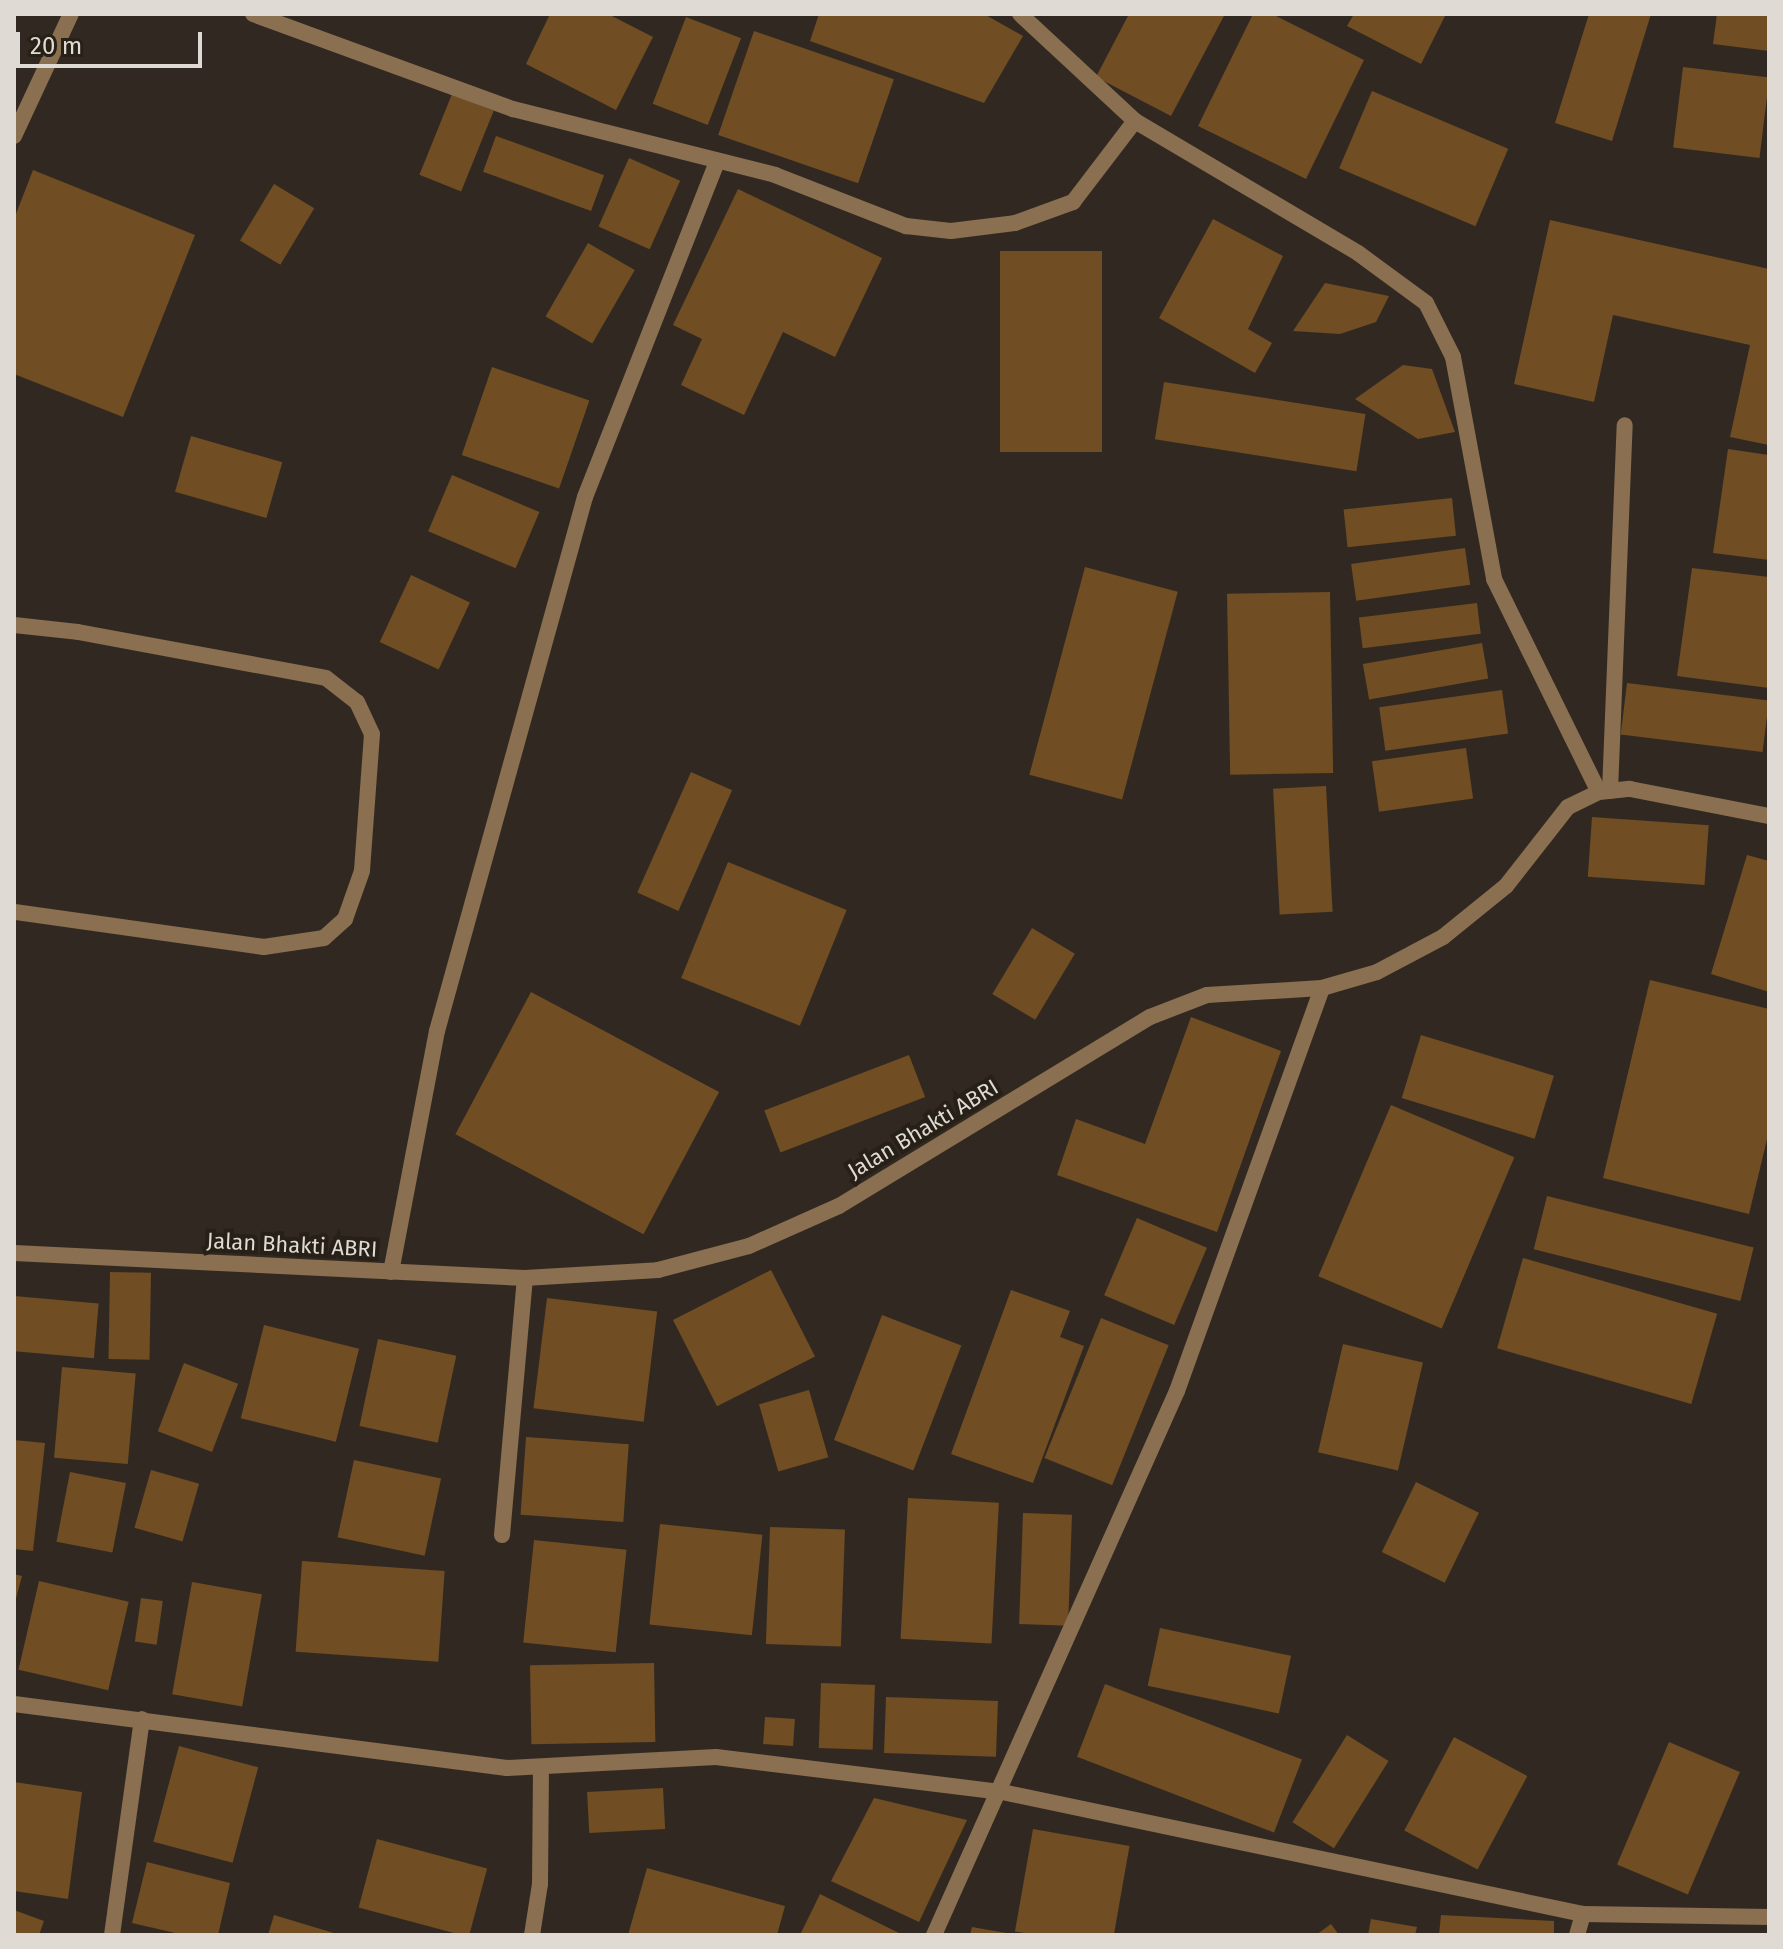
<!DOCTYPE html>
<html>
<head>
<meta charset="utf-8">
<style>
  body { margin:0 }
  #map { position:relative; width:1783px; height:1949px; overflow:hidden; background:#312921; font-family:"Fira Sans",sans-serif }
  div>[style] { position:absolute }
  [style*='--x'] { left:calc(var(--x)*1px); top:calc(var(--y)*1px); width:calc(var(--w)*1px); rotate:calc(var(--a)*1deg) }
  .building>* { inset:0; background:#704d22; transform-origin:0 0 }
  .service>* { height:16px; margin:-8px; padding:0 8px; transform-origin:8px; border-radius:8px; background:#8a6f50 }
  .minor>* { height:16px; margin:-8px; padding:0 8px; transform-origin:8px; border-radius:8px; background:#8a6f50 }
  .tertiary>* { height:16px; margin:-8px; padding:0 8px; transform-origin:8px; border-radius:8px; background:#8a6f50 }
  span { translate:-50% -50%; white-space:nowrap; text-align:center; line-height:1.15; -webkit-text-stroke:8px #272017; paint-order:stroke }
  .street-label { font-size:22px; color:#dfdad4 }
  .frame { position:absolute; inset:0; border:16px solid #dfdad4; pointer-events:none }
  .scale { position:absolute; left:16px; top:32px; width:186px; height:36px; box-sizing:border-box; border:4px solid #dfdad4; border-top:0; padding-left:10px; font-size:24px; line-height:28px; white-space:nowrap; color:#dfdad4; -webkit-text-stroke:6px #272017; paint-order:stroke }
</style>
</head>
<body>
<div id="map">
  <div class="building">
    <i style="clip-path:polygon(550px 14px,608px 14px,653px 37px,616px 110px,526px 64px)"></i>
    <i style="clip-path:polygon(819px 14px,984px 14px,1023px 36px,984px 103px,810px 41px)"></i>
    <i style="clip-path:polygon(1129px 14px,1225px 14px,1171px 116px,1096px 77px)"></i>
    <i style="clip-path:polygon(1253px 14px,1272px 14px,1364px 60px,1306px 179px,1198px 126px)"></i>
    <i style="clip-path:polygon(1354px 14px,1446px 14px,1421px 64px,1347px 26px)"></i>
    <i style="clip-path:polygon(1589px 14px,1651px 14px,1612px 141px,1555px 123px)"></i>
    <i style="clip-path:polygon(1717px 14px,1769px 14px,1769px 51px,1713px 44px)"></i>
    <i style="left:686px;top:17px;width:59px;height:93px;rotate:21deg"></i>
    <i style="left:754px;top:31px;width:148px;height:110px;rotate:19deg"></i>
    <i style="left:1683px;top:67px;width:87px;height:81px;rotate:7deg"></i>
    <i style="left:1372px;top:91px;width:148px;height:84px;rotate:23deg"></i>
    <i style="left:452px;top:94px;width:45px;height:87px;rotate:22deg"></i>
    <i style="left:496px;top:136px;width:115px;height:38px;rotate:20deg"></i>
    <i style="left:629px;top:158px;width:56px;height:75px;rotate:24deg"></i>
    <i style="clip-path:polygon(33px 170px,195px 235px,123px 417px,14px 374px,14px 219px)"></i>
    <i style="left:274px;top:184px;width:47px;height:66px;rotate:31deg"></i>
    <i style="clip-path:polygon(738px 189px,882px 258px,835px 357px,783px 332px,744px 415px,681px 385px,702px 339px,673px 325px)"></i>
    <i style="clip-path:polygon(1213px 219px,1283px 256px,1248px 329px,1272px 343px,1255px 373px,1159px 318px)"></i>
    <i style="clip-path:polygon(1550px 220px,1769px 269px,1769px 445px,1730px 437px,1750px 345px,1613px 315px,1594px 402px,1514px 384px)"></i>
    <i style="left:588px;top:243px;width:54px;height:85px;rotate:30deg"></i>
    <i style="left:1000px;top:251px;width:102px;height:201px"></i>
    <i style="clip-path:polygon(1325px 283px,1389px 296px,1376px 322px,1340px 334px,1293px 331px)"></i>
    <i style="clip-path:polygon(1403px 365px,1432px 369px,1455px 432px,1418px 439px,1355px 399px)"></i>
    <i style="left:492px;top:367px;width:103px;height:93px;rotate:19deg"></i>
    <i style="left:1164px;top:382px;width:204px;height:58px;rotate:9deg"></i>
    <i style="left:191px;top:436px;width:95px;height:58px;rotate:16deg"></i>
    <i style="clip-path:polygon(1728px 449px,1769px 455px,1769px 560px,1713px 553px)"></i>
    <i style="left:452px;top:475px;width:95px;height:61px;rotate:23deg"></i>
    <i style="left:1452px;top:498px;width:38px;height:109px;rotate:84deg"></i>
    <i style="left:1465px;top:548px;width:37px;height:115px;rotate:82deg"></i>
    <i style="left:1085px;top:567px;width:96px;height:215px;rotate:15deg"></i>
    <i style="clip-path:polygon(1692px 568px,1769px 577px,1769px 688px,1677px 676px)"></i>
    <i style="left:411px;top:575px;width:65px;height:74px;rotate:25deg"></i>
    <i style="left:1330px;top:592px;width:181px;height:103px;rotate:89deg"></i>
    <i style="left:1477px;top:603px;width:31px;height:119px;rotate:83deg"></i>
    <i style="left:1482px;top:643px;width:36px;height:121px;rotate:80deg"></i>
    <i style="left:1627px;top:683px;width:143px;height:52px;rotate:7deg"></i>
    <i style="left:1502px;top:690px;width:44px;height:124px;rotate:82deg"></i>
    <i style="left:1466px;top:748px;width:51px;height:95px;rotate:82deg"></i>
    <i style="left:691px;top:772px;width:45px;height:132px;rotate:24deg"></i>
    <i style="left:1326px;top:786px;width:126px;height:53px;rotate:87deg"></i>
    <i style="left:1592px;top:817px;width:117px;height:60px;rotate:4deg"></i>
    <i style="clip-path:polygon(1747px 855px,1769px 861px,1769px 992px,1711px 974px)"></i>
    <i style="left:728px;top:862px;width:128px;height:125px;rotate:22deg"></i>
    <i style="left:1032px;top:928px;width:50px;height:77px;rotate:31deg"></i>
    <i style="clip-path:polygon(1650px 980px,1769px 1009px,1769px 1131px,1749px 1214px,1603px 1178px)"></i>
    <i style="left:531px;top:992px;width:213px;height:161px;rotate:28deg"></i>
    <i style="clip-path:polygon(1191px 1017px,1281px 1051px,1217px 1232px,1057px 1175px,1076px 1119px,1145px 1144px)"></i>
    <i style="left:1421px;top:1035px;width:139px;height:66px;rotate:17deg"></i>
    <i style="left:909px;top:1055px;width:45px;height:155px;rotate:69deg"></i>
    <i style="left:1391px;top:1105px;width:134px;height:186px;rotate:23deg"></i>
    <i style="left:1547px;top:1196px;width:213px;height:55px;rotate:14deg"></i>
    <i style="left:1137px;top:1218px;width:76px;height:84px;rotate:23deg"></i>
    <i style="left:1523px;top:1258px;width:202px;height:94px;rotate:16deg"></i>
    <i style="left:771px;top:1270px;width:97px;height:110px;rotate:63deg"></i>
    <i style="left:110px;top:1272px;width:41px;height:87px;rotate:1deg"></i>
    <i style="clip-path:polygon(1011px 1290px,1070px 1311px,1060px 1337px,1084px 1346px,1033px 1483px,951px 1454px)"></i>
    <i style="left:14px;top:1296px;width:85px;height:55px;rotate:5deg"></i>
    <i style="left:547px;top:1298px;width:111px;height:111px;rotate:7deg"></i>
    <i style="left:882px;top:1315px;width:85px;height:134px;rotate:21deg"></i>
    <i style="left:1101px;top:1318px;width:73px;height:151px;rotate:22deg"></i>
    <i style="left:264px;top:1325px;width:98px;height:96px;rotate:14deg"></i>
    <i style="left:378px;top:1339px;width:80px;height:89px;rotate:12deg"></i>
    <i style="left:1343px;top:1344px;width:82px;height:111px;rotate:13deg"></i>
    <i style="left:184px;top:1363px;width:58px;height:73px;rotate:21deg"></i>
    <i style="left:62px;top:1367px;width:74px;height:91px;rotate:5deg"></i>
    <i style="left:809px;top:1390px;width:70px;height:52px;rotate:74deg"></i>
    <i style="left:526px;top:1437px;width:103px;height:78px;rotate:4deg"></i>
    <i style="clip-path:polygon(14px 1440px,45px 1443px,33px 1551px,14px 1549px)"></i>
    <i style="left:354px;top:1460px;width:89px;height:79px;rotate:12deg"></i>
    <i style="left:151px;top:1470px;width:50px;height:60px;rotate:16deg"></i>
    <i style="left:70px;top:1472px;width:57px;height:71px;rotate:11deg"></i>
    <i style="left:1416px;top:1482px;width:70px;height:78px;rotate:26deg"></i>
    <i style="left:908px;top:1498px;width:91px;height:141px;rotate:3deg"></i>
    <i style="left:1023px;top:1513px;width:49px;height:111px;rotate:2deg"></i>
    <i style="left:660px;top:1524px;width:103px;height:101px;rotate:6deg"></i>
    <i style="left:770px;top:1527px;width:75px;height:117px;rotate:2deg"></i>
    <i style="left:534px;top:1540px;width:93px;height:103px;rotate:6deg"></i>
    <i style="left:302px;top:1561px;width:143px;height:91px;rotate:4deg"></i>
    <i style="clip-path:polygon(14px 1574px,22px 1576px,15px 1602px,14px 1602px)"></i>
    <i style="left:39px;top:1581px;width:92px;height:91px;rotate:13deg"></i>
    <i style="left:192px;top:1582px;width:71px;height:114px;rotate:10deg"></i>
    <i style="left:141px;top:1598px;width:22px;height:44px;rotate:8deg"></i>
    <i style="left:1160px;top:1628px;width:134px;height:59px;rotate:12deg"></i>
    <i style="left:654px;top:1663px;width:79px;height:124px;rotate:89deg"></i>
    <i style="left:821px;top:1683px;width:54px;height:65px;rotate:2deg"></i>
    <i style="left:1105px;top:1684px;width:211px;height:78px;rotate:21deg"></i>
    <i style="left:886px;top:1697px;width:112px;height:56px;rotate:2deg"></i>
    <i style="left:765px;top:1717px;width:30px;height:27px;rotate:4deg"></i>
    <i style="left:1347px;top:1735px;width:49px;height:103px;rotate:32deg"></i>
    <i style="left:1454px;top:1737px;width:83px;height:106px;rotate:28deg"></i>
    <i style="left:1669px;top:1742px;width:77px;height:133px;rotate:23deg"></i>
    <i style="left:179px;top:1746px;width:82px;height:99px;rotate:15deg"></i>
    <i style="clip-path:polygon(14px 1782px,82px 1792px,68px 1899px,14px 1891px)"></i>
    <i style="left:663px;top:1788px;width:41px;height:76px;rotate:87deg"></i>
    <i style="clip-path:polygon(874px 1798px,967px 1820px,919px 1922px,831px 1881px)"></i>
    <i style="left:1033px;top:1829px;width:98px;height:104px;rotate:10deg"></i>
    <i style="left:377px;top:1839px;width:114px;height:71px;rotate:15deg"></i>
    <i style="clip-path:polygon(147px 1862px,230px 1883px,218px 1935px,184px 1935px,132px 1923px)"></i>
    <i style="clip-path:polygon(647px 1868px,785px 1906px,777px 1935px,628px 1935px)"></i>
    <i style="clip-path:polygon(820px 1894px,903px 1935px,800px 1935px)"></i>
    <i style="clip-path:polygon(14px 1910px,44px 1921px,39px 1935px,14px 1935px)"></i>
    <i style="clip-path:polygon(274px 1915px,337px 1934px,337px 1935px,268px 1935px)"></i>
    <i style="clip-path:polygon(1441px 1915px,1554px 1921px,1554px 1935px,1439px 1935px)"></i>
    <i style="clip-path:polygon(1371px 1919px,1417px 1927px,1415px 1935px,1368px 1935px)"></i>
    <i style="clip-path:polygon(1331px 1924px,1339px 1935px,1316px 1935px)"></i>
    <i style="clip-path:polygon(972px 1927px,1006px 1933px,1006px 1935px,970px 1935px)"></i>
  </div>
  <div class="service">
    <i style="--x:1610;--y:791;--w:366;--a:-87.7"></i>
  </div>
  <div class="minor">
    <i style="--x:253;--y:14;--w:277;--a:20.1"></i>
    <i style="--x:513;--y:109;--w:270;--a:14.1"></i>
    <i style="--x:775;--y:175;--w:141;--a:21.3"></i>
    <i style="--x:906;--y:226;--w:45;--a:6.3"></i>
    <i style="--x:951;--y:231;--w:64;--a:-7.1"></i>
    <i style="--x:1015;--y:223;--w:62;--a:-19.9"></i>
    <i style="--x:1073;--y:202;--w:102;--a:-52.6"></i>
    <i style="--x:1020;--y:14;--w:157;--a:42.9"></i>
    <i style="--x:1135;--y:121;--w:259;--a:30.6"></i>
    <i style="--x:1358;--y:253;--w:84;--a:36.3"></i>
    <i style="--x:1426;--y:303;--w:60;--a:63.4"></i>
    <i style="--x:1453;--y:357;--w:226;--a:79.5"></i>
    <i style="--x:1494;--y:579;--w:237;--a:63.8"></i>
    <i style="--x:14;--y:136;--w:135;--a:-65"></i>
    <i style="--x:14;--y:625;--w:64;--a:6.2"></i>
    <i style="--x:78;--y:632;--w:252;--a:10.5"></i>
    <i style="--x:326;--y:678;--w:39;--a:38"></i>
    <i style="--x:357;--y:702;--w:35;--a:65"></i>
    <i style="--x:372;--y:734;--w:137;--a:94.2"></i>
    <i style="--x:362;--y:871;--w:51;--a:109.5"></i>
    <i style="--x:345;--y:919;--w:28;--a:138"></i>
    <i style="--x:324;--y:938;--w:61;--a:171.5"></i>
    <i style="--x:264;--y:947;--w:252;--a:-172"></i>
    <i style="--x:391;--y:1272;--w:245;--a:-79.2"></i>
    <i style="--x:437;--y:1031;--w:554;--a:-74.51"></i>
    <i style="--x:585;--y:497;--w:360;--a:-68.5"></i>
    <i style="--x:502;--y:1535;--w:258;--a:-84.9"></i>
    <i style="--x:14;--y:1704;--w:497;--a:7.4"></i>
    <i style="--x:507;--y:1768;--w:209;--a:-3"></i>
    <i style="--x:716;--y:1757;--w:288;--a:7"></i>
    <i style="--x:1002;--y:1792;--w:594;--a:11.86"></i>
    <i style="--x:1583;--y:1914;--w:186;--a:0.9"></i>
    <i style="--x:112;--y:1935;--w:218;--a:-82.1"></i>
    <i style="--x:532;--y:1935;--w:52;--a:-81.1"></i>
    <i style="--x:540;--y:1884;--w:117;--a:-89.5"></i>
    <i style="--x:934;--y:1935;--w:596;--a:-65.93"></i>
    <i style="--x:1177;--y:1391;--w:428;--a:-70.2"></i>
    <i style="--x:1577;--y:1935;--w:22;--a:-74"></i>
  </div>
  <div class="tertiary">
    <i style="--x:14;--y:1253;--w:512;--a:2.8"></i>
    <i style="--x:525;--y:1278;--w:133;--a:-3.4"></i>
    <i style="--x:658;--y:1270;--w:94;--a:-14.8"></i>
    <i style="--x:749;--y:1246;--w:98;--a:-24"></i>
    <i style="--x:839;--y:1206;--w:364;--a:-31.3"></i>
    <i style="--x:1150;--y:1017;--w:61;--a:-21.1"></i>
    <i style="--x:1207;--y:995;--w:115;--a:-3.5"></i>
    <i style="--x:1322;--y:988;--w:57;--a:-16.2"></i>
    <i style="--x:1377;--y:972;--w:75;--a:-27.9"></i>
    <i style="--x:1443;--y:937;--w:81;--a:-39"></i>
    <i style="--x:1506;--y:886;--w:100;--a:-51.9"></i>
    <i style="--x:1568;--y:807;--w:34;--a:-26"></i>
    <i style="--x:1599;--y:792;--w:31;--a:-6"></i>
    <i style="--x:1630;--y:789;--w:142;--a:11"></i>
  </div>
  <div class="street-label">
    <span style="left:923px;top:1129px;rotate:-31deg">Jalan Bhakti ABRI</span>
    <span style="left:292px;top:1245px;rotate:3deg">Jalan Bhakti ABRI</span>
  </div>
  <div class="frame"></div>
  <div class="scale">20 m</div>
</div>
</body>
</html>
